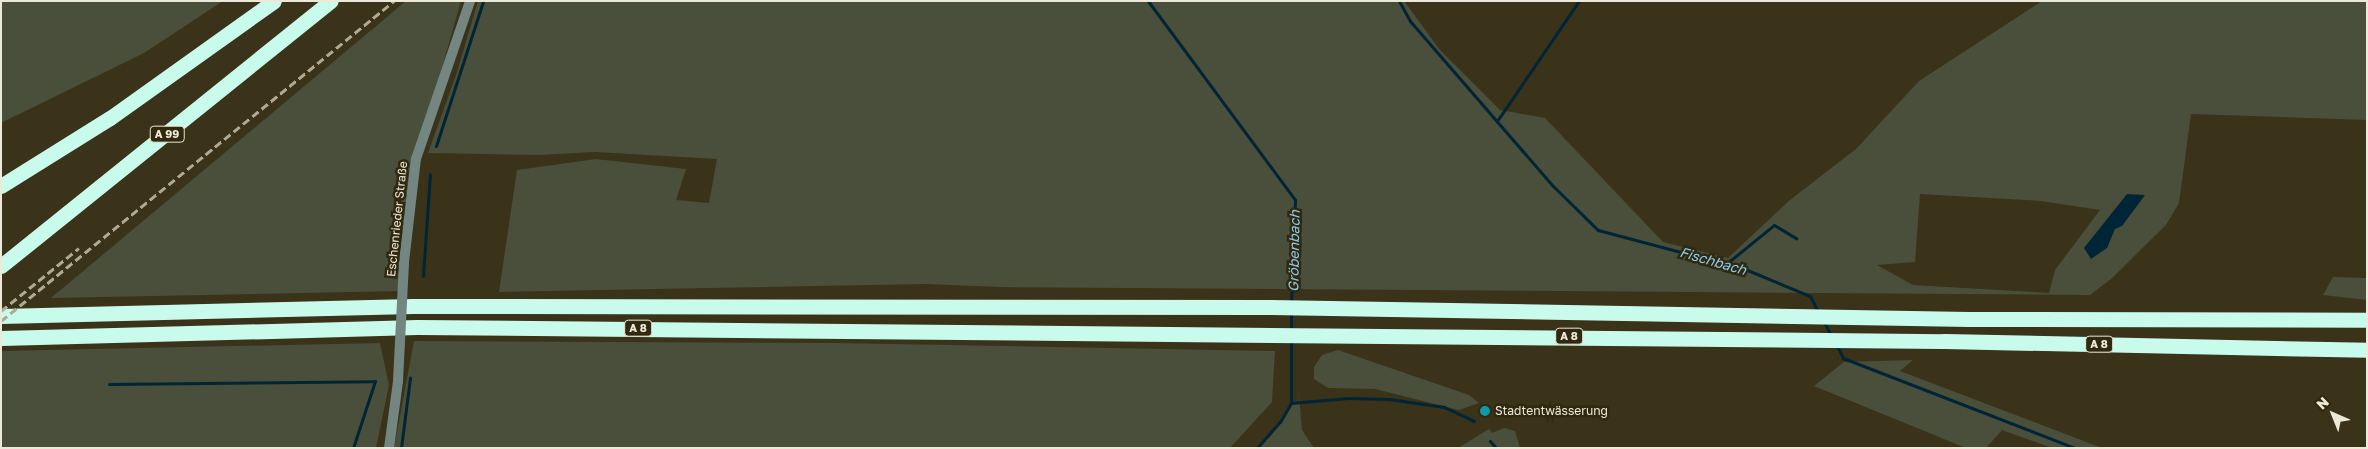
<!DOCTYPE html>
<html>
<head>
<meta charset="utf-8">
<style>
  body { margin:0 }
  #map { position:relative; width:2368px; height:449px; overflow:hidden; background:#3a3219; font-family:"Golos Text",sans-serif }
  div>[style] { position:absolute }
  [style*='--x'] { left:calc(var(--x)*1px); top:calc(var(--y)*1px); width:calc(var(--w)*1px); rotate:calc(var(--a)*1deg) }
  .green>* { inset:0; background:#494f3a }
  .water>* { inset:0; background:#002536 }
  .stream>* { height:3px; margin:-1.5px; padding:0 1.5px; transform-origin:1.5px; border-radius:1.5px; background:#002536 }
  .tertiary>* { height:10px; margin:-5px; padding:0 5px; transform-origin:5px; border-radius:5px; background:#738681 }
  .motorway>* { height:15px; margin:-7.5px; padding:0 7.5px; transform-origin:7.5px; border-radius:7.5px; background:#c9fbed }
  .rail>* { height:3px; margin-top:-1.5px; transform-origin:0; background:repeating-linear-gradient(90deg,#afaa97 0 8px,transparent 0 12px) }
  .tertiary-bridge>* { height:10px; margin:-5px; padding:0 5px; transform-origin:5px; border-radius:5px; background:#738681 }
  .dots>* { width:14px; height:14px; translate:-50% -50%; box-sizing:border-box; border:2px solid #30280f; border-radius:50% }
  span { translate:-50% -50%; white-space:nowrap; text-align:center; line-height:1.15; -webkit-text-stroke:5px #30280f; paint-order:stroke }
  .shield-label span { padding:1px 4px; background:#30280f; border:1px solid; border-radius:4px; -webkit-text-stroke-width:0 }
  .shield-label { font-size:11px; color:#ede9d9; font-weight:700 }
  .street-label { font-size:12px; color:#ede9d9 }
  .poi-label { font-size:12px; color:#ede9d9 }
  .left { translate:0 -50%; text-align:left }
  .water-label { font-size:14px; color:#89ccef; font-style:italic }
  .frame { position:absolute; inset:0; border:2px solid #ede9d9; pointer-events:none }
  .north { position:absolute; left:2308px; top:389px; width:50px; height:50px; -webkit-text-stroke:4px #30280f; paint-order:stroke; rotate:316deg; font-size:14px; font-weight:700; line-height:20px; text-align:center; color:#ede9d9 }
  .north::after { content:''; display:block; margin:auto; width:18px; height:22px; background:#ede9d9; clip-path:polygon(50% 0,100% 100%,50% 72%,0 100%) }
</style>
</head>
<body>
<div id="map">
  <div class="green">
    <i style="clip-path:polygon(1px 1px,223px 1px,144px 53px,1px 123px)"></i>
    <i style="clip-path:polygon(406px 1px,461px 1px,416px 159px,402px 291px,51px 298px)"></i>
    <i style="clip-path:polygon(evenodd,478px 1px,1404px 1px,1440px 50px,1500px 110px,1545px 118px,1663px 242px,1728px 258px,1790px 200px,1856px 149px,1919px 81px,2042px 1px,2367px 1px,2367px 120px,2191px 114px,2179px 203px,2166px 225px,2111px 279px,2090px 295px,998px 287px,927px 284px,499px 292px,517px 170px,596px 159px,686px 169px,676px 200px,709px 203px,717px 159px,595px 152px,539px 155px,428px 153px,457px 72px,478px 1px,1920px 194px,2041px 201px,2100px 210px,2055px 270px,2049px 293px,1913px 285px,1877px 265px,1915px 262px,1920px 194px)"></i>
    <i style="clip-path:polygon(2333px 277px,2367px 278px,2367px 300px,2323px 295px)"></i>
    <i style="clip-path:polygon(414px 341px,836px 343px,1275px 351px,1272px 402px,1230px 448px,394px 448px)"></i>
    <i style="clip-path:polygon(380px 343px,389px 385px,376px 448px,1px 448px,1px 351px)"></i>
    <i style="clip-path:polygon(1338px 350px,1469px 395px,1479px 403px,1459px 410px,1375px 389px,1328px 388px,1314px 379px,1314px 367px,1322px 355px)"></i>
    <i style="clip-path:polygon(1913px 360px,1900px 371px,2102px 448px,2052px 448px,2002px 430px,1986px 448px,1966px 448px,1814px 386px,1844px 362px)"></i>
    <i style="clip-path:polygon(1298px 384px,1302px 430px,1314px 448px,1257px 448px,1280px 422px,1291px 403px,1299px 402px)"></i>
    <i style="clip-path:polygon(1504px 428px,1515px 431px,1520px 448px,1458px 448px,1489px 429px,1492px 433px)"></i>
  </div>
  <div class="water">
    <i style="clip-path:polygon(2127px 194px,2145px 195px,2122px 226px,2115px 229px,2107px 248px,2091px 259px,2084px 248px)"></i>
  </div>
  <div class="stream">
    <i style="--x:1148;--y:1;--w:247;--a:53.5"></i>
    <i style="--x:1295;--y:200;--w:103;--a:92.2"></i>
    <i style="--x:1399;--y:1;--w:23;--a:61"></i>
    <i style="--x:1410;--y:21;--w:218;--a:49.1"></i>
    <i style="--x:1553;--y:186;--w:63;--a:44.4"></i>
    <i style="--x:1598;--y:230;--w:152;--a:14.9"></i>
    <i style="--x:1745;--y:269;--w:70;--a:22.6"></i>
    <i style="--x:1810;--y:296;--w:18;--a:63"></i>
    <i style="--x:1497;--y:121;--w:145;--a:-55.7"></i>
    <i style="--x:436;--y:146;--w:152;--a:-72"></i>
    <i style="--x:1726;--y:264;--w:62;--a:-39.1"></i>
    <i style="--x:1774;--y:225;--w:26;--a:31"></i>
    <i style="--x:423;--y:276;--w:102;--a:-86.1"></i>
    <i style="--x:1824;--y:322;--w:16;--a:63"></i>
    <i style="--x:1291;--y:331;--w:19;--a:-90"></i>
    <i style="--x:1836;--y:344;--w:16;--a:63"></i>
    <i style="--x:1843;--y:358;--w:249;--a:21.2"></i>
    <i style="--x:109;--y:384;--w:266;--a:-0.6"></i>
    <i style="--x:375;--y:381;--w:71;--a:108.2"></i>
    <i style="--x:1291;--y:403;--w:57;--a:-5"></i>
    <i style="--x:1348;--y:398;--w:41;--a:1.4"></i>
    <i style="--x:1389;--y:399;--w:56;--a:8.3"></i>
    <i style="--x:1444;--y:407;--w:33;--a:25"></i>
    <i style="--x:1490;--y:441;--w:9;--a:49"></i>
    <i style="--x:401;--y:448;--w:71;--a:-82.7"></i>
    <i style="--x:1257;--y:448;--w:35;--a:-49"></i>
    <i style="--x:1280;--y:422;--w:22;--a:-60"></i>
    <i style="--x:1291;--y:403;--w:63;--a:-90"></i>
  </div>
  <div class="tertiary">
    <i style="--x:404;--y:262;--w:104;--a:-83.4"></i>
    <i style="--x:416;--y:159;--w:167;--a:-71.1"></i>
    <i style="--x:389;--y:448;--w:68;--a:-82.3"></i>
  </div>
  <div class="motorway">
    <i style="--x:1;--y:186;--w:128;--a:-32"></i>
    <i style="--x:110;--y:118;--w:201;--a:-35.5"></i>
    <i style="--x:1;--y:266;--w:423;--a:-38.8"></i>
    <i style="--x:1;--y:316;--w:412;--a:-1.4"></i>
    <i style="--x:413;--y:306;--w:857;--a:0.07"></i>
    <i style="--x:1270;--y:307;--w:699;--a:0.98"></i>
    <i style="--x:1969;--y:319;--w:398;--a:0.1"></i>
    <i style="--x:1;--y:338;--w:416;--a:-1.5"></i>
    <i style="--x:417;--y:327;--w:1527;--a:0.53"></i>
    <i style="--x:1944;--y:341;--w:423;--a:1.2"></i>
  </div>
  <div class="rail">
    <i style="--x:1;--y:311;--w:100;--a:-38.9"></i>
    <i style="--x:1;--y:321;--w:507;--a:-39.15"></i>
  </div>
  <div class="tertiary-bridge">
    <i style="--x:398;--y:381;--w:119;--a:-87.1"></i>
  </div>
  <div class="dots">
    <i style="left:1485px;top:411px;background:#0f9aa8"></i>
  </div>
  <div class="shield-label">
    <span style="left:167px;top:134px">A 99</span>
    <span style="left:638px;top:328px">A 8</span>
    <span style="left:1569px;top:336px">A 8</span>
    <span style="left:2099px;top:344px">A 8</span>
  </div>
  <div class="street-label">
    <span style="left:397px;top:219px;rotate:-84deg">Eschenrieder Straße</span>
  </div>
  <div class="poi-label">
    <span class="left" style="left:1495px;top:411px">Stadtentwässerung</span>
  </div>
  <div class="water-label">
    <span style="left:1294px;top:251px;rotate:-89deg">Gröbenbach</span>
    <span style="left:1713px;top:261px;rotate:16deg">Fischbach</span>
  </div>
  <div class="frame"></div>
  <div class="north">N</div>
</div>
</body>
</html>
